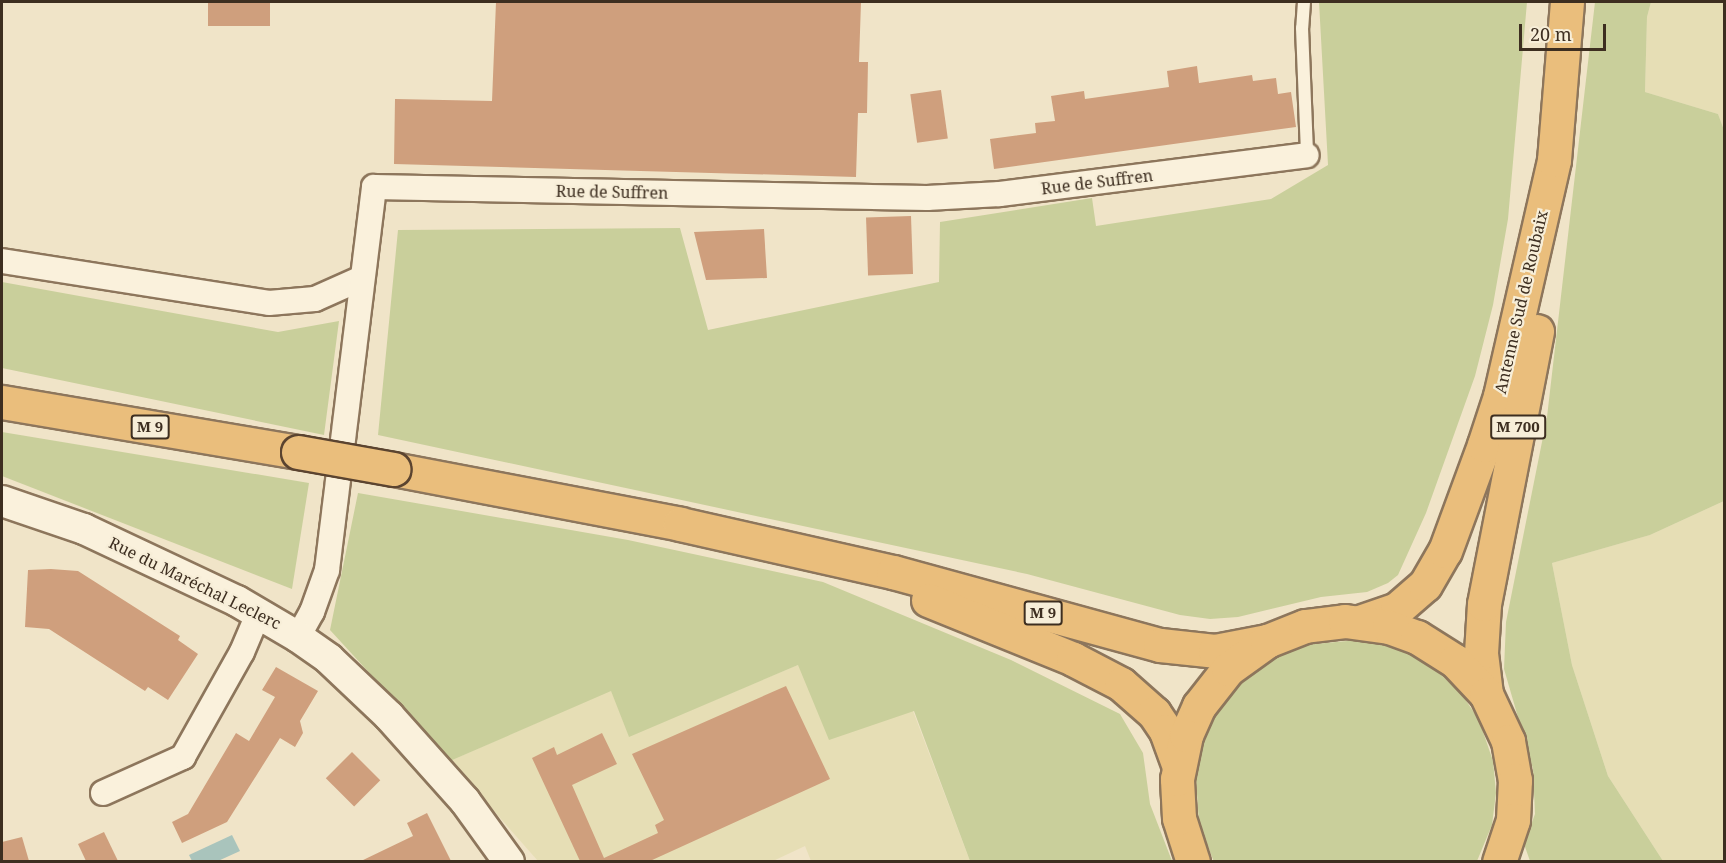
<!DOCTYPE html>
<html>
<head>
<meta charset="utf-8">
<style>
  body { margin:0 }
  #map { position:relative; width:1726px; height:863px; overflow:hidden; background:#f0e4c8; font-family:"Noto Serif",serif }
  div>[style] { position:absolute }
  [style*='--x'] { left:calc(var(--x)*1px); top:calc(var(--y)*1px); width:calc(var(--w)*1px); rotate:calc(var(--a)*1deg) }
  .farmland>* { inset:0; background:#e6deb5 }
  .green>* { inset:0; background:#c9cf9b }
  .water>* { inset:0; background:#a9c4bc }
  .building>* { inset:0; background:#cf9f7d; transform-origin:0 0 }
  .roads { filter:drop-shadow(2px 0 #8d765c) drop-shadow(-2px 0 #8d765c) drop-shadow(0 2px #8d765c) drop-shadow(0 -2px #8d765c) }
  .service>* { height:12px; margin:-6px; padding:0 6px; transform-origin:6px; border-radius:6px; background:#faf1dc }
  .minor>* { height:24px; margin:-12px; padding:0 12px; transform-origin:12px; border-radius:12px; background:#faf1dc }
  .tertiary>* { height:30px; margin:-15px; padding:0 15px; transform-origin:15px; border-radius:15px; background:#faf1dc }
  .trunk>* { height:33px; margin:-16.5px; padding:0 16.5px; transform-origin:16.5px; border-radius:16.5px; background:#eabe7c }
  .bridges { filter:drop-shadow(2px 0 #5b4430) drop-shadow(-2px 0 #5b4430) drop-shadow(0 2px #5b4430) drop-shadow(0 -2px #5b4430) }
  .trunk-bridge>* { height:33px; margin:-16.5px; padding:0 16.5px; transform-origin:16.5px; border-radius:16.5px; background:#eabe7c }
  span { translate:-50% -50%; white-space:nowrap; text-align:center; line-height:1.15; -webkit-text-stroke:4.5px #f7eed8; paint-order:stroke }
  .shield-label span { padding:2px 4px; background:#f7eed8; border:2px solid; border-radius:4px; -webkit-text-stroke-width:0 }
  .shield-label { font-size:15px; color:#3d2e20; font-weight:700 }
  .street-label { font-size:16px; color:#3d2e20 }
  .frame { position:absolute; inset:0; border:3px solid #3d2e20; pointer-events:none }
  .scale { position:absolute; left:1519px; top:24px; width:87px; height:27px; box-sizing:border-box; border:3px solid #3d2e20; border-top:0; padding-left:8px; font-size:18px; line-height:21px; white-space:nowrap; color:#3d2e20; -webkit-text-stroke:4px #f7eed8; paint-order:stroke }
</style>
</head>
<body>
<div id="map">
  <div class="farmland">
    <i style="clip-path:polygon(1651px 2px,1724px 2px,1724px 130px,1718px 114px,1645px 92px,1647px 17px)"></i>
    <i style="clip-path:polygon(1724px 501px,1724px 861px,1663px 861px,1608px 776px,1572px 665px,1552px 563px,1650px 535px)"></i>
    <i style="clip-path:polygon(798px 665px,913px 711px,970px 861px,811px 861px,805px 846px,773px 861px,538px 861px,450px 761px,611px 690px,629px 736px)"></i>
  </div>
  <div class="green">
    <i style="clip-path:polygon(1319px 2px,1527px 2px,1508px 219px,1493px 305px,1475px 376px,1426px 513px,1398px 575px,1388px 583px,1367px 592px,1321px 597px,1238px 617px,1210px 619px,1180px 615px,1027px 574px,378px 435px,398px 230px,680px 228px,708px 330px,939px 282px,940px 222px,1092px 198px,1096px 226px,1271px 199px,1328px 165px)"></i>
    <i style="clip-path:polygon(1595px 2px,1651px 2px,1647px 17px,1645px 92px,1718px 114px,1724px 130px,1724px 501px,1650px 535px,1552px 563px,1572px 665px,1608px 776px,1663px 861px,1530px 861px,1524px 844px,1535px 814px,1533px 769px,1504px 669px,1506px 622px,1547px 417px)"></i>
    <i style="clip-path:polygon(2px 282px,278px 332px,339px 321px,324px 435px,2px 368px)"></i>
    <i style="clip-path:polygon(2px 432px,309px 483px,292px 589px,2px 476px)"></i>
    <i style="clip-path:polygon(358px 493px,628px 540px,823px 582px,1011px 660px,1120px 714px,1143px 753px,1150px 804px,1172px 861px,970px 861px,914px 711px,829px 740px,798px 665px,629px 737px,611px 691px,450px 761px,330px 630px)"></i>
    <i style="clip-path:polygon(1358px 640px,1400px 649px,1429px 664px,1461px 693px,1479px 720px,1493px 761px,1496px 793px,1492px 825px,1477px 861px,1214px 862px,1199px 823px,1196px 779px,1205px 737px,1219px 708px,1247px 676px,1274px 657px,1304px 645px)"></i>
  </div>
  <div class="water">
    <i style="clip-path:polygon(232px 835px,240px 851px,218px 861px,192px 861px,189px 855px)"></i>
  </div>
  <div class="building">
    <i style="left:208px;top:2px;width:62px;height:24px"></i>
    <i style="clip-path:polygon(496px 2px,861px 2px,859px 62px,868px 62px,867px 113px,858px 113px,856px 177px,394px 164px,395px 99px,492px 101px)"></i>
    <i style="clip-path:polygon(1197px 66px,1199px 83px,1252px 75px,1253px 81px,1276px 78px,1278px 94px,1291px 92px,1296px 127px,994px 169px,990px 139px,1036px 133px,1035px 123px,1055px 121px,1051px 96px,1084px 91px,1085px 99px,1169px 87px,1167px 71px)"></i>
    <i style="left:941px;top:90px;width:49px;height:31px;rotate:82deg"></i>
    <i style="left:911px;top:216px;width:58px;height:45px;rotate:88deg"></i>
    <i style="clip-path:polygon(764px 229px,767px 278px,706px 280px,694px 232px)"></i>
    <i style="clip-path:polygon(51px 569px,78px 571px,180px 636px,178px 640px,198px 654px,168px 700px,148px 687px,145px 691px,49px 629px,25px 627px,28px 570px)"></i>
    <i style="clip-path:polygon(276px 667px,318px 691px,300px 721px,303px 733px,295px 747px,280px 738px,227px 822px,182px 843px,172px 822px,188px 814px,236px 733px,249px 741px,275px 697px,262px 690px)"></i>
    <i style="clip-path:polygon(786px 686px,830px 779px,650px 861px,580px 861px,532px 758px,554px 747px,557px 755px,602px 733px,617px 764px,572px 785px,604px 858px,658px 833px,655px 825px,664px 820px,632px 754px)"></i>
    <i style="left:352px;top:752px;width:40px;height:37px;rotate:45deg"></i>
    <i style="clip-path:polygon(427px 813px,451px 861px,361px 861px,413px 836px,407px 823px)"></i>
    <i style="clip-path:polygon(104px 832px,118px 861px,86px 861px,78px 844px)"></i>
    <i style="clip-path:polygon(22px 837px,29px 861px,2px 861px,2px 842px)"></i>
  </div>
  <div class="roads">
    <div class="service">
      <i style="--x:1304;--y:2;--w:26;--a:94"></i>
      <i style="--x:1302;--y:28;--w:127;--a:87.7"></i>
    </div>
    <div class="minor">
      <i style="--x:2;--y:261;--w:270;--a:8.9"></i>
      <i style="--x:269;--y:303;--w:46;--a:-5"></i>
      <i style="--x:315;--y:299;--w:51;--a:-24.1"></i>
      <i style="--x:298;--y:637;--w:29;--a:-61"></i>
      <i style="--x:312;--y:612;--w:45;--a:-70.3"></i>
      <i style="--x:327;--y:570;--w:386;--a:-83"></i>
      <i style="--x:374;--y:187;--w:553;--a:1.14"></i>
      <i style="--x:927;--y:198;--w:73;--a:-3.1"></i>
      <i style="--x:1000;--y:194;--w:309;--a:-7.2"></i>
      <i style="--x:103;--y:793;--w:88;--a:-24.2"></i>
      <i style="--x:183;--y:757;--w:120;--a:-60.7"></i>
      <i style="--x:242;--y:652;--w:43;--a:-67"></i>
    </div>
    <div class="tertiary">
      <i style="--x:2;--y:501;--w:87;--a:18.9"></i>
      <i style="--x:84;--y:529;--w:169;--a:25.2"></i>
      <i style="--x:237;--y:601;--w:71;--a:30.5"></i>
      <i style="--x:298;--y:637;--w:38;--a:35"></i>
      <i style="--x:329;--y:659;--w:83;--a:43.5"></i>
      <i style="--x:389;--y:716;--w:114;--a:48.2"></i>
      <i style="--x:465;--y:801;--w:75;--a:54.2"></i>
    </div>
    <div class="trunk">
      <i style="--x:2;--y:402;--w:300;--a:9.6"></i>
      <i style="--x:393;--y:469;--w:292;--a:10.8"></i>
      <i style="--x:680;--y:524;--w:218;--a:12.7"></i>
      <i style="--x:893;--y:572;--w:277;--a:15.3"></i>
      <i style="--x:1160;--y:645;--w:55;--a:6.2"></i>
      <i style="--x:1215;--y:651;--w:53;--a:-10.9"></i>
      <i style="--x:928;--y:600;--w:157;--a:22.1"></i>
      <i style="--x:1073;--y:659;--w:54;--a:27.5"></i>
      <i style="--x:1121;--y:684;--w:44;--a:41.3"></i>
      <i style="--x:1154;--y:713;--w:22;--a:56"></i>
      <i style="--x:1166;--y:731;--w:37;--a:70"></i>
      <i style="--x:1359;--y:622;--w:40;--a:-18.9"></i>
      <i style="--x:1397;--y:609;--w:37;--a:-41"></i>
      <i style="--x:1425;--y:585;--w:39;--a:-60"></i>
      <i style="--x:1445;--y:551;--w:113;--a:-69.8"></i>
      <i style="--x:1484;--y:445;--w:52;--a:-71.9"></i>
      <i style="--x:1500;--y:396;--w:242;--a:-77.1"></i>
      <i style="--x:1554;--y:160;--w:159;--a:-85.3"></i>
      <i style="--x:1486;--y:694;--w:41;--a:-97"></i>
      <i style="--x:1481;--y:653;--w:49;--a:-86.5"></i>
      <i style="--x:1484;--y:604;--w:278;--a:-79"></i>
      <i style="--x:1193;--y:862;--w:46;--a:-107.7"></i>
      <i style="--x:1179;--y:818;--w:39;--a:-93"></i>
      <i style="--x:1177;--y:779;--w:45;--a:-78.4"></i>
      <i style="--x:1186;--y:735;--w:32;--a:-66"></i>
      <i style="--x:1199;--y:706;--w:47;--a:-51.9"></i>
      <i style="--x:1228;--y:669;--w:48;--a:-35.7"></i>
      <i style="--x:1267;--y:641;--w:41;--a:-21.5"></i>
      <i style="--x:1305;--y:626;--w:40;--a:-7.1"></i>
      <i style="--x:1345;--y:621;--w:44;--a:7.8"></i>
      <i style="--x:1389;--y:627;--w:30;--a:20"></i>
      <i style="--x:1417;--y:637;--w:45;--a:32.3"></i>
      <i style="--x:1455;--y:661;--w:45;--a:46.8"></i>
      <i style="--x:1486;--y:694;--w:52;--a:64.9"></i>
      <i style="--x:1508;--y:741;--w:40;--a:80"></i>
      <i style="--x:1515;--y:780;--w:40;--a:92.9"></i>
      <i style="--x:1513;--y:820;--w:44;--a:108.4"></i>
    </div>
  </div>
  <div class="bridges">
    <div class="trunk-bridge">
      <i style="--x:298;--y:452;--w:97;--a:10.1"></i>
    </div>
  </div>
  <div class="shield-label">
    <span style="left:150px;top:427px">M 9</span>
    <span style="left:1518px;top:427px">M 700</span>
    <span style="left:1043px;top:613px">M 9</span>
  </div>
  <div class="street-label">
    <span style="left:1097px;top:182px;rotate:-7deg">Rue de Suffren</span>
    <span style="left:612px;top:192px;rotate:1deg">Rue de Suffren</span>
    <span style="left:1521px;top:302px;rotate:-77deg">Antenne Sud de Roubaix</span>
    <span style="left:195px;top:583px;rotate:26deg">Rue du Maréchal Leclerc</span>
  </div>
  <div class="frame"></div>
  <div class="scale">20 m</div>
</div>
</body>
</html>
